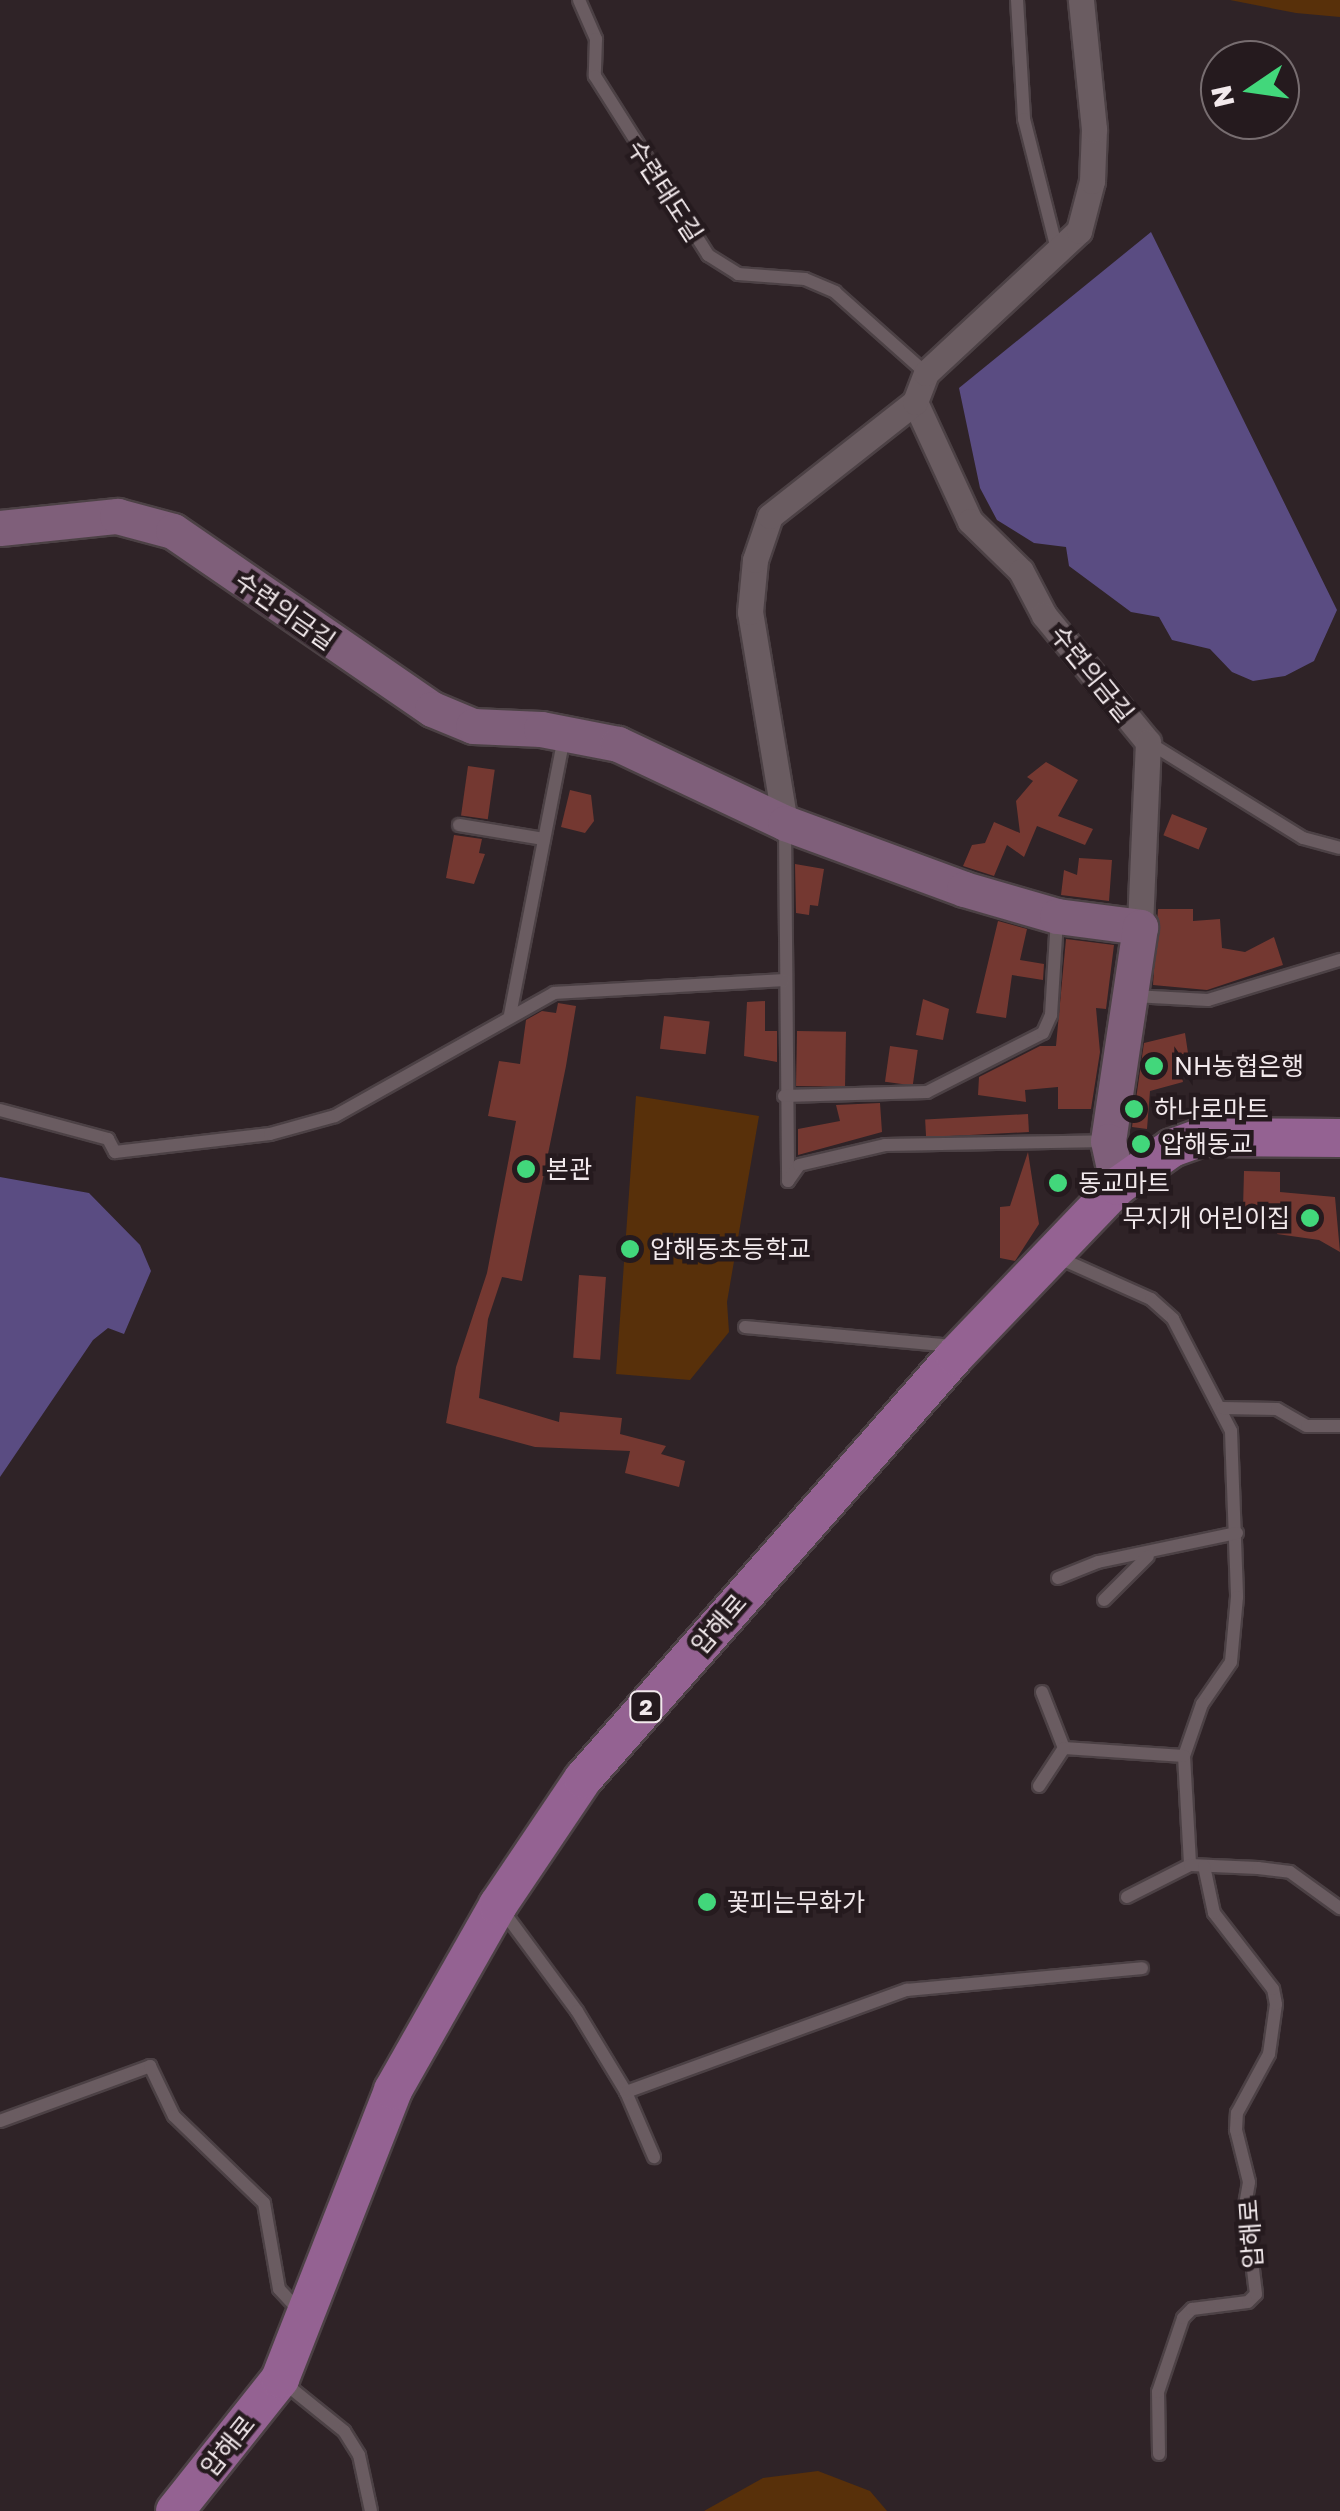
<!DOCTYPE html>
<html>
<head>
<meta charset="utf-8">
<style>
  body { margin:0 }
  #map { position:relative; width:1340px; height:2511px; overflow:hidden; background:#2f2327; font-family:"Golos Text","Noto Sans KR",sans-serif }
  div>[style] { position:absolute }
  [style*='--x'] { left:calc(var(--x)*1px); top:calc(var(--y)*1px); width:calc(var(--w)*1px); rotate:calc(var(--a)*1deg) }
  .green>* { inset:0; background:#58300a }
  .water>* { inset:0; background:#5a4c82 }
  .building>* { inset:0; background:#743831; transform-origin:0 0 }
  .roads { filter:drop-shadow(2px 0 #4c4145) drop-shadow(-2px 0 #4c4145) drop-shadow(0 2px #4c4145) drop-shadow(0 -2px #4c4145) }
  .lane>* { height:12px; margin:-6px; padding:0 6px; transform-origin:6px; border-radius:6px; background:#6a5c61 }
  .street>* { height:25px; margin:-12.5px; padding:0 12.5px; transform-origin:12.5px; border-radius:12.5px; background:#6a5c61 }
  .secondary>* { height:35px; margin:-17.5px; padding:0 17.5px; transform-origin:17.5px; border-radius:17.5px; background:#7f5f7a }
  .primary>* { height:38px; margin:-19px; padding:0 19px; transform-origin:19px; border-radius:19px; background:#946292 }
  .dots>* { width:28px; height:28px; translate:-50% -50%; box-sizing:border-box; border:5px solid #251a1e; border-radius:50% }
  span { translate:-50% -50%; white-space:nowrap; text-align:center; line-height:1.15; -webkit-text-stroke:9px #251a1e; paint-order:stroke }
  .shield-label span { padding:2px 8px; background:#251a1e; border:2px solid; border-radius:8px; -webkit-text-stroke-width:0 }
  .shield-label { font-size:22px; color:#f2e9ec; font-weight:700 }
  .street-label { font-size:25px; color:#f2e9ec }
  .poi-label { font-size:25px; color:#f2e9ec }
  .left { translate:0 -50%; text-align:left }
  .right { translate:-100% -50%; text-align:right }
  .north { position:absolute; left:1200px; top:40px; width:100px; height:100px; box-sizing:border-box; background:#251a1e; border:2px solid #776d70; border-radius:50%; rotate:257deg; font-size:28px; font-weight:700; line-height:40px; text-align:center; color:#f2e9ec }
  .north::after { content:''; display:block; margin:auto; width:35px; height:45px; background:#42d77b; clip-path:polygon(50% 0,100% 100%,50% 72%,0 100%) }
</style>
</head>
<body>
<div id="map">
  <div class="green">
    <i style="clip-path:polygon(1230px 0,1340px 0,1340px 17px,1296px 13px)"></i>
    <i style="clip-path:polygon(636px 1096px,759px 1116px,727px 1302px,729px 1332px,690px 1380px,616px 1374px)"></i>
    <i style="clip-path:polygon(818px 2471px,870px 2491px,887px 2511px,704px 2511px,763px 2478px)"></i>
  </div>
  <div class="water">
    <i style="clip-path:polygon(1151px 232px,1337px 610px,1314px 661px,1285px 676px,1253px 681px,1232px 672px,1210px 649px,1172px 640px,1159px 617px,1131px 612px,1069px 566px,1066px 547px,1034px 543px,997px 520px,980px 488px,959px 388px)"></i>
    <i style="clip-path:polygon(0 1177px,89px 1193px,140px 1245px,151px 1271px,124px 1334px,108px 1328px,93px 1340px,0 1477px)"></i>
  </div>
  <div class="building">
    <i style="clip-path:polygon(1046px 762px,1078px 780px,1058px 816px,1093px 829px,1085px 845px,1037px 826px,1024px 857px,1007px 845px,994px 876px,963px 866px,972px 845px,985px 843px,994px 822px,1020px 833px,1016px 801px,1033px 781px,1027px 777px)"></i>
    <i style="left:468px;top:766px;width:27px;height:50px;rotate:8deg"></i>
    <i style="clip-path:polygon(570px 790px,591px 795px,594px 821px,585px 833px,561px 827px)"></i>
    <i style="left:1172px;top:814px;width:38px;height:23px;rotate:22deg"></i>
    <i style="clip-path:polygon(454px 835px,482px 839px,479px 853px,485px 854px,474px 884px,446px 878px)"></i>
    <i style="clip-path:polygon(1079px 858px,1112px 860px,1109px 901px,1061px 895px,1064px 870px,1077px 875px)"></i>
    <i style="clip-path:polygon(795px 864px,824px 869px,818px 906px,810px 905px,809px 915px,796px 913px)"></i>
    <i style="clip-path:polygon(1158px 909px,1193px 909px,1193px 921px,1220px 919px,1222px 948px,1245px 952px,1274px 937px,1283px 965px,1207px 990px,1153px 985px)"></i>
    <i style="clip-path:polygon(998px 921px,1027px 929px,1020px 960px,1044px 964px,1043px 980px,1012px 975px,1006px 1018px,976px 1013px)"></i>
    <i style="clip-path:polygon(1066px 939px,1114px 945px,1106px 1009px,1096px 1008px,1100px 1052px,1091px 1109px,1058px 1109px,1058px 1087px,1025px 1090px,1026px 1102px,978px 1095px,979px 1077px,1040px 1046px,1056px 1046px)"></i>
    <i style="clip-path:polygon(923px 999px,949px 1009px,943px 1040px,916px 1035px)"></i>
    <i style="clip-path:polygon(765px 1001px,765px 1031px,777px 1031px,777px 1062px,744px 1056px,747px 1002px)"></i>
    <i style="clip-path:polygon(558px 1003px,576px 1006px,566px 1066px,522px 1281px,502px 1277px,488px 1319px,479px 1398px,559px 1422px,560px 1412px,622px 1418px,620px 1434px,666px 1446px,661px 1454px,685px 1461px,679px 1487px,625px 1473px,630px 1451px,535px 1447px,446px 1423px,456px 1367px,487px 1273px,516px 1121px,488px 1116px,499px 1061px,520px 1064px,526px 1020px,542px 1011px,556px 1013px)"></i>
    <i style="left:664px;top:1016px;width:46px;height:33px;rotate:7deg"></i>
    <i style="left:797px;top:1031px;width:49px;height:55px;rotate:1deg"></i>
    <i style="clip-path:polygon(1185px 1033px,1188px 1053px,1177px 1055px,1183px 1082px,1150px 1091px,1147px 1129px,1132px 1127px,1144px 1043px)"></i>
    <i style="left:890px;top:1046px;width:28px;height:36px;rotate:8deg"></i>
    <i style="clip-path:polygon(880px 1103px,882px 1132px,798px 1155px,798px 1129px,840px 1121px,836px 1105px)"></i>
    <i style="left:1028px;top:1114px;width:18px;height:103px;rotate:87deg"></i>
    <i style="clip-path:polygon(1028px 1152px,1039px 1224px,1015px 1261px,1000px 1258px,1000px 1207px,1010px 1206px)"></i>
    <i style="clip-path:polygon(1244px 1171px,1280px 1172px,1280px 1192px,1335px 1197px,1340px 1252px,1319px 1240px,1277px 1234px,1283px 1211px,1243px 1209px)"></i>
    <i style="left:579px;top:1275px;width:27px;height:83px;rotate:4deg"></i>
  </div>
  <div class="roads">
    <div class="lane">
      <i style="--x:579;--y:0;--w:43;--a:66.4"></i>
      <i style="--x:596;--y:39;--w:37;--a:92"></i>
      <i style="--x:595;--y:76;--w:212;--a:57.7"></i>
      <i style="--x:708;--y:255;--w:36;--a:32"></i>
      <i style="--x:738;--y:274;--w:67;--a:4.3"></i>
      <i style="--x:805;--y:279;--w:33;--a:23"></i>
      <i style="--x:835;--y:292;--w:122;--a:41.7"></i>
      <i style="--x:1017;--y:0;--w:119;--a:86.6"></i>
      <i style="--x:1024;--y:119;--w:138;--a:75.8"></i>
      <i style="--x:1148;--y:742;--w:182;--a:31.8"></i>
      <i style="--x:1303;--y:838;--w:38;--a:15"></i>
      <i style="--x:459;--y:825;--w:86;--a:9.4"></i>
      <i style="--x:785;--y:825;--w:356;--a:89.5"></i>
      <i style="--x:788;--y:1181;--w:19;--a:-55"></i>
      <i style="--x:799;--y:1165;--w:88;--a:-13.1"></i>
      <i style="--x:885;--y:1145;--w:222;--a:-1"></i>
      <i style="--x:1133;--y:996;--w:75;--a:3.1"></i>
      <i style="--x:1208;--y:1000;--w:138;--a:-16.9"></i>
      <i style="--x:510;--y:1015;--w:282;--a:-79"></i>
      <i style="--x:784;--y:1096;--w:143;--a:-1.6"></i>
      <i style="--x:927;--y:1092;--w:130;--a:-27"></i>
      <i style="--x:1043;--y:1033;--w:20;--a:-66"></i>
      <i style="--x:1051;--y:1015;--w:96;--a:-86.4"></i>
      <i style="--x:0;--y:1110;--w:112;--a:15"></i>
      <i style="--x:108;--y:1139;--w:15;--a:62"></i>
      <i style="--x:115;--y:1152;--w:156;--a:-6.6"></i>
      <i style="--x:270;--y:1134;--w:67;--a:-15.5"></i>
      <i style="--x:335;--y:1116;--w:251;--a:-29.3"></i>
      <i style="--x:554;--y:993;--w:230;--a:-3.2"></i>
      <i style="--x:1057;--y:1257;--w:103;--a:24.1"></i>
      <i style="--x:1151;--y:1299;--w:30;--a:42"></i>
      <i style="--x:1173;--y:1319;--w:126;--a:62.6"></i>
      <i style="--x:1231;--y:1431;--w:166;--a:87.9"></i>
      <i style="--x:1237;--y:1597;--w:65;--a:95.3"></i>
      <i style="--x:1231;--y:1662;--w:51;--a:124.6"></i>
      <i style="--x:1202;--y:1704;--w:55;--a:109.1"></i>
      <i style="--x:1184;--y:1756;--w:109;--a:86.8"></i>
      <i style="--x:745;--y:1327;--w:198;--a:5.2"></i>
      <i style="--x:942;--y:1345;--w:14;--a:39"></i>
      <i style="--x:1222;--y:1408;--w:55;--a:1"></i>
      <i style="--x:1277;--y:1409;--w:34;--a:30"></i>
      <i style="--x:1307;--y:1426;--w:33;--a:0"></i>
      <i style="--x:1058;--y:1578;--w:43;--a:-21.8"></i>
      <i style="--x:1098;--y:1562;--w:142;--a:-11.8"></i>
      <i style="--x:1104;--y:1600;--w:62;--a:-45"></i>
      <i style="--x:1042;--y:1692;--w:60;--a:68.6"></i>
      <i style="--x:1064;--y:1748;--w:120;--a:3.8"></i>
      <i style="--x:1039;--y:1786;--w:45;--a:-56.7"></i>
      <i style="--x:1127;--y:1897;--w:71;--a:-26.9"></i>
      <i style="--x:1190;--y:1865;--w:68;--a:2.5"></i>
      <i style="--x:1258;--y:1868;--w:32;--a:7"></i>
      <i style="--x:1290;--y:1872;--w:62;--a:35.8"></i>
      <i style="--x:500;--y:1907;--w:129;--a:53.5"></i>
      <i style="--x:577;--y:2011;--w:95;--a:58.8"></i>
      <i style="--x:626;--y:2092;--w:71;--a:66.7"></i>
      <i style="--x:626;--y:2092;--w:299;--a:-20"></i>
      <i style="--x:907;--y:1990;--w:236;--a:-5.3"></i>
      <i style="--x:0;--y:2121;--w:160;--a:-20.1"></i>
      <i style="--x:150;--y:2066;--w:55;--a:64.4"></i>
      <i style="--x:174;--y:2116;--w:125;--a:44"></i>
      <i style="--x:264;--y:2203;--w:87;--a:80.1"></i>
      <i style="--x:279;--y:2289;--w:34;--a:47"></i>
      <i style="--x:282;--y:2381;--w:80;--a:38.9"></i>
      <i style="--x:344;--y:2431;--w:28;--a:58"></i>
      <i style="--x:359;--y:2455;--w:57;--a:77.9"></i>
      <i style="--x:1159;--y:2454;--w:62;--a:-90.9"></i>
      <i style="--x:1158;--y:2392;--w:78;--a:-71.3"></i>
      <i style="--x:1183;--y:2318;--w:13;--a:-45"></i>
      <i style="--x:1192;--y:2309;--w:56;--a:-7.1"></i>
      <i style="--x:1248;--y:2302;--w:11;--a:-45"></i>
      <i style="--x:1256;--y:2294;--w:90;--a:-97"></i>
      <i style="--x:1245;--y:2205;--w:23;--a:-80"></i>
      <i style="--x:1249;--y:2182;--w:54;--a:-104"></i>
      <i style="--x:1236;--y:2130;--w:17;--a:-87"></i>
      <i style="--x:1237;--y:2113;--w:67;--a:-61.5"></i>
      <i style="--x:1269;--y:2054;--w:50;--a:-82"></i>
      <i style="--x:1276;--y:2004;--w:15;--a:-101"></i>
      <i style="--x:1273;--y:1989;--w:96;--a:-127.8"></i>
      <i style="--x:1214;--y:1913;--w:48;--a:-102"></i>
    </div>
    <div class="street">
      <i style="--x:915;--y:402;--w:131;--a:65.2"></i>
      <i style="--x:970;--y:521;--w:71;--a:44.4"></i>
      <i style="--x:1021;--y:571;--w:50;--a:62.4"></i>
      <i style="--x:1044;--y:615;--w:164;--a:50.7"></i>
      <i style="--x:1148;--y:742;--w:185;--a:92.5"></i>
      <i style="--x:785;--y:823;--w:214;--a:-99.4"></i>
      <i style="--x:750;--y:612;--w:52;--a:-84.5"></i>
      <i style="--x:755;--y:560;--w:46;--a:-71.2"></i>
      <i style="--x:770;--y:516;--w:184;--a:-38.2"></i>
      <i style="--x:915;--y:402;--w:31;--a:-69"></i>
      <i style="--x:926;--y:373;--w:209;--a:-42.9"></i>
      <i style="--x:1079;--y:231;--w:52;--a:-75.4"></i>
      <i style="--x:1092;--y:181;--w:52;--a:-87.8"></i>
      <i style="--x:1094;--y:129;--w:130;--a:-95.8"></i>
    </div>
    <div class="secondary">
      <i style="--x:0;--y:528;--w:118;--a:-5.9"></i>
      <i style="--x:117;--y:516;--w:58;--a:15"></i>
      <i style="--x:173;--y:531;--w:314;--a:34.5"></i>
      <i style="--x:432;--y:709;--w:44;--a:22.5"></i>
      <i style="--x:473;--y:726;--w:68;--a:2.5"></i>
      <i style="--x:541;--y:729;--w:78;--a:11"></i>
      <i style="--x:618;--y:744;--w:185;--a:25.3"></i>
      <i style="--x:785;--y:823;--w:191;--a:20.2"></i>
      <i style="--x:964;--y:889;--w:97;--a:16.2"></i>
      <i style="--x:1057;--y:916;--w:84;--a:7.5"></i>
      <i style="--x:1140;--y:927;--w:216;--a:98.5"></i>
      <i style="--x:1108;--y:1141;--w:46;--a:77.5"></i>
    </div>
    <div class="primary">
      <i style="--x:175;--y:2511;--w:169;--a:-51.5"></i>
      <i style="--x:280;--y:2379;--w:310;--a:-68.6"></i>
      <i style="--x:393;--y:2090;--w:213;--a:-60.4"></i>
      <i style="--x:498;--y:1905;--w:152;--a:-56"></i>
      <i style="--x:583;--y:1779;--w:563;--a:-48.67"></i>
      <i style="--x:955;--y:1356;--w:236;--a:-46.2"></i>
      <i style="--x:1118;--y:1186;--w:66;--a:-35.1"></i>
      <i style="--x:1172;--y:1148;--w:32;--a:-20"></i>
      <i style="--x:1202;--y:1137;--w:138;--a:0.4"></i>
    </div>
  </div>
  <div class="dots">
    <i style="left:1154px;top:1066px;background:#42d77b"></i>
    <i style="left:1134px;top:1109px;background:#42d77b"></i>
    <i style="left:1141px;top:1144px;background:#42d77b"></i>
    <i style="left:526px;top:1169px;background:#42d77b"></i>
    <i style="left:1058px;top:1183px;background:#42d77b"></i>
    <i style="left:1310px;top:1218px;background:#42d77b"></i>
    <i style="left:630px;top:1249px;background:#42d77b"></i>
    <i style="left:707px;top:1902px;background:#42d77b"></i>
  </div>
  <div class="shield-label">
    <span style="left:646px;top:1707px">2</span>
  </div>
  <div class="street-label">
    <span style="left:665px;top:191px;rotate:57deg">수련태도길</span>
    <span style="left:285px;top:611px;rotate:35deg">수련의금길</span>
    <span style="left:1092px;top:674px;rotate:51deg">수련의금길</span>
    <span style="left:719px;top:1624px;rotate:-49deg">압해로</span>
    <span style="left:1251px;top:2234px;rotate:-94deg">압해로</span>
    <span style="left:228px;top:2446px;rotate:-51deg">압해로</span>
  </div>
  <div class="poi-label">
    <span class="left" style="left:1174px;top:1066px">NH농협은행</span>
    <span class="left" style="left:1154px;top:1109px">하나로마트</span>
    <span class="left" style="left:1161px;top:1144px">압해동교</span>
    <span class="left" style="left:546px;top:1169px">본관</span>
    <span class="left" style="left:1078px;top:1183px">동교마트</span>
    <span class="right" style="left:1290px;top:1218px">무지개 어린이집</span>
    <span class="left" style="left:650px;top:1249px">압해동초등학교</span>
    <span class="left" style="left:727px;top:1902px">꽃피는무화가</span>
  </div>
  <div class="north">N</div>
</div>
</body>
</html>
